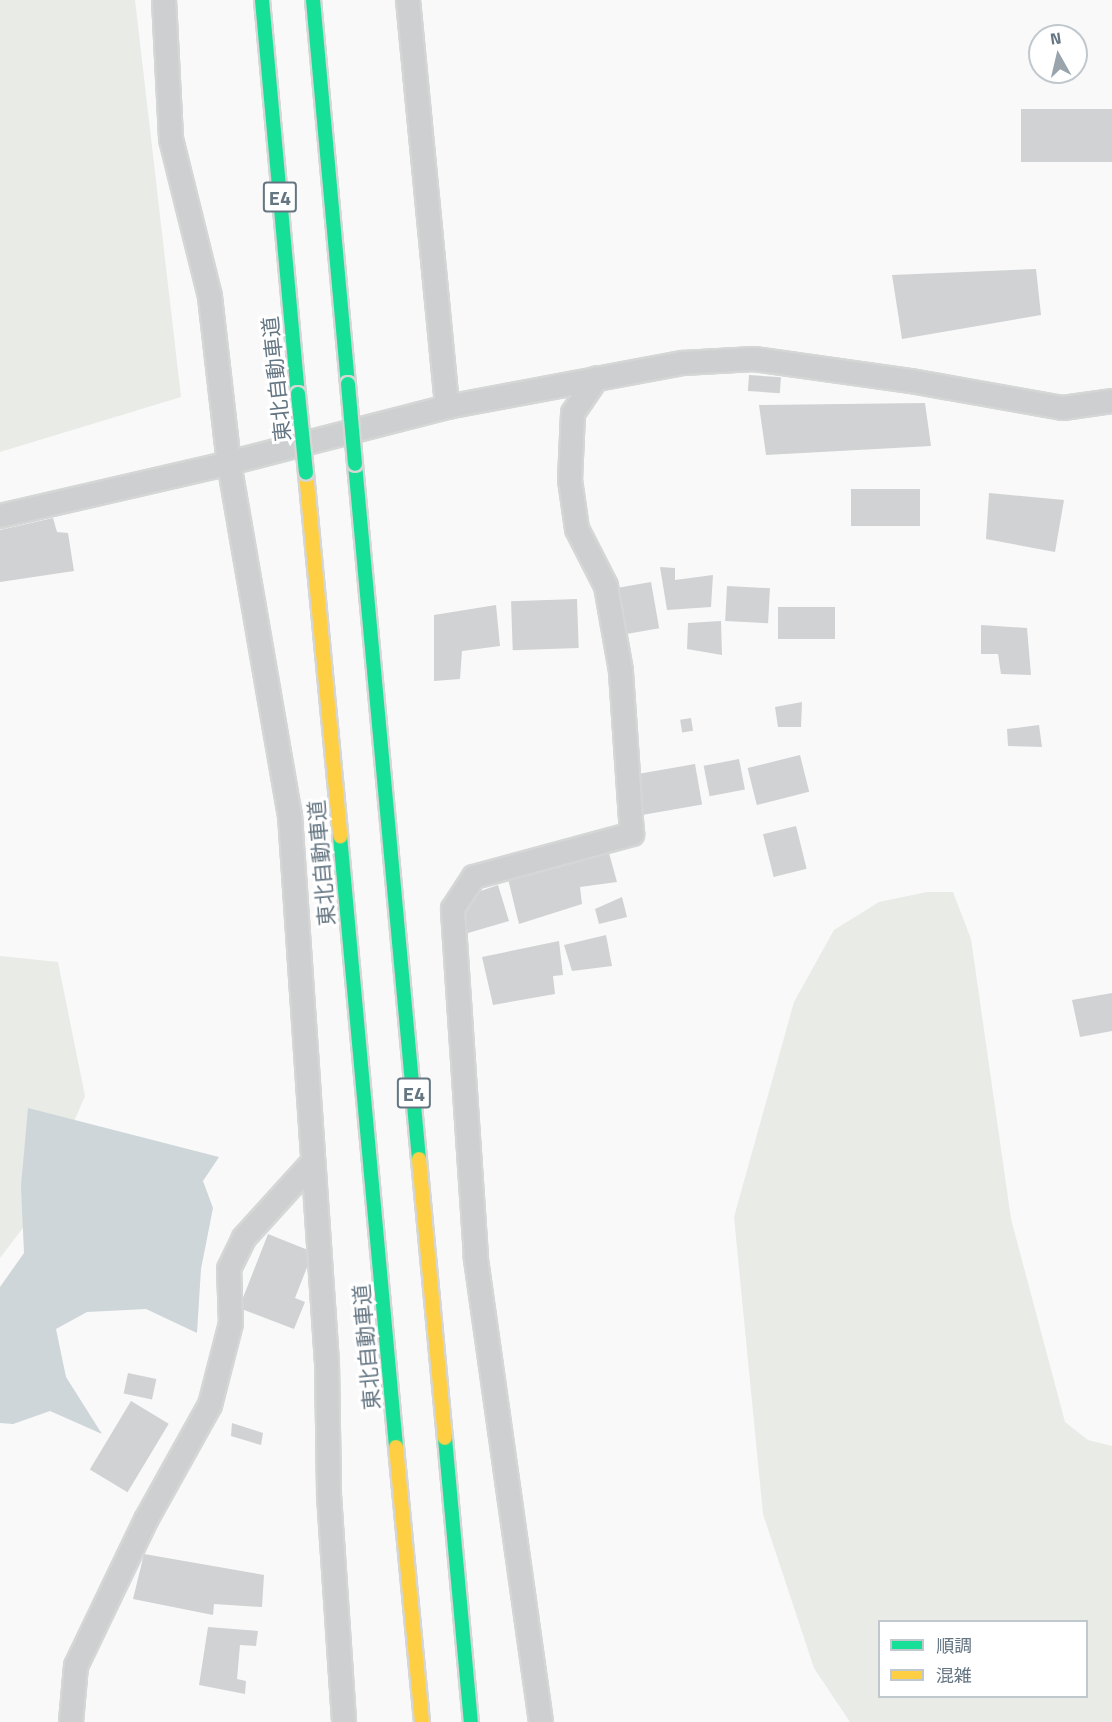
<!DOCTYPE html>
<html>
<head>
<meta charset="utf-8">
<style>
  body { margin:0 }
  #map { position:relative; width:1112px; height:1722px; overflow:hidden; background:#f9f9f9; font-family:"Titillium Web","Noto Sans JP",sans-serif }
  div>[style] { position:absolute }
  [style*='--x'] { left:calc(var(--x)*1px); top:calc(var(--y)*1px); width:calc(var(--w)*1px); rotate:calc(var(--a)*1deg) }
  .green>* { inset:0; background:#e8ebe6 }
  .water>* { inset:0; background:#ced6d9 }
  .building>* { inset:0; background:#d0d2d3; transform-origin:0 0 }
  .roads { filter:drop-shadow(2px 0 #d5d6d6) drop-shadow(-2px 0 #d5d6d6) drop-shadow(0 2px #d5d6d6) drop-shadow(0 -2px #d5d6d6) }
  .street>* { height:22px; margin:-11px; padding:0 11px; transform-origin:11px; border-radius:11px; background:#cecfd0 }
  .fast>* { height:14px; margin:-7px; padding:0 7px; transform-origin:7px; border-radius:7px; background:#16e098 }
  .slow>* { height:14px; margin:-7px; padding:0 7px; transform-origin:7px; border-radius:7px; background:#ffcf43 }
  .bridges { filter:drop-shadow(2px 0 #d5d6d6) drop-shadow(-2px 0 #d5d6d6) drop-shadow(0 2px #d5d6d6) drop-shadow(0 -2px #d5d6d6) }
  .fast-bridge>* { height:14px; margin:-7px; padding:0 7px; transform-origin:7px; border-radius:7px; background:#16e098 }
  span { translate:-50% -50%; white-space:nowrap; text-align:center; line-height:1.15; -webkit-text-stroke:6px #fff; paint-order:stroke }
  .shield-label span { padding:2px 4px; background:#fff; border:2px solid; border-radius:4px; -webkit-text-stroke-width:0 }
  .shield-label { font-size:20px; color:#657683; font-weight:700 }
  .street-label { font-size:21px; color:#657683 }
  .legend { position:absolute; left:878px; top:1620px; width:210px; height:78px; box-sizing:border-box; background:#fff; border:2px solid #c1c8cd; margin:0; padding:8px 10px; list-style:none; font-size:18px; color:#657683 }
  .legend li { display:flex; align-items:center; gap:12px; height:30px }
  .legend b { width:30px; border:2px solid #c1c8cd }
  .north { position:absolute; left:1028px; top:24px; width:60px; height:60px; box-sizing:border-box; background:#fff; border:2px solid #c1c8cd; border-radius:50%; rotate:352deg; font-size:16px; font-weight:700; line-height:24px; text-align:center; color:#657683 }
  .north::after { content:''; display:block; margin:auto; width:21px; height:27px; background:#99a4ac; clip-path:polygon(50% 0,100% 100%,50% 72%,0 100%) }
</style>
</head>
<body>
<div id="map">
  <div class="green">
    <i style="clip-path:polygon(0 0,135px 0,181px 397px,0 452px)"></i>
    <i style="clip-path:polygon(evenodd,927px 892px,953px 892px,971px 939px,1011px 1219px,1065px 1422px,1088px 1440px,1112px 1446px,1112px 1722px,850px 1722px,814px 1668px,763px 1514px,734px 1217px,794px 1002px,834px 930px,879px 902px,927px 892px,880px 1622px,1086px 1622px,1086px 1696px,880px 1696px,880px 1622px)"></i>
    <i style="clip-path:polygon(0 956px,58px 962px,85px 1096px,35px 1212px,0 1258px)"></i>
  </div>
  <div class="water">
    <i style="clip-path:polygon(28px 1108px,219px 1157px,203px 1181px,213px 1208px,201px 1269px,197px 1333px,146px 1309px,87px 1312px,56px 1329px,66px 1377px,102px 1434px,50px 1411px,13px 1424px,0 1423px,0 1287px,24px 1253px,21px 1186px)"></i>
  </div>
  <div class="building">
    <i style="left:1112px;top:109px;width:53px;height:91px;rotate:90deg"></i>
    <i style="clip-path:polygon(1036px 269px,1041px 315px,902px 339px,892px 275px)"></i>
    <i style="left:749px;top:375px;width:32px;height:16px;rotate:4deg"></i>
    <i style="clip-path:polygon(925px 403px,931px 446px,766px 455px,759px 405px)"></i>
    <i style="left:920px;top:489px;width:37px;height:69px;rotate:90deg"></i>
    <i style="clip-path:polygon(989px 493px,1064px 500px,1055px 552px,986px 539px)"></i>
    <i style="clip-path:polygon(53px 518px,57px 532px,68px 533px,74px 571px,0 582px,0 530px)"></i>
    <i style="clip-path:polygon(660px 567px,675px 568px,675px 580px,713px 575px,711px 607px,667px 610px)"></i>
    <i style="left:651px;top:582px;width:47px;height:36px;rotate:80deg"></i>
    <i style="left:727px;top:586px;width:43px;height:35px;rotate:3deg"></i>
    <i style="left:577px;top:599px;width:49px;height:66px;rotate:88deg"></i>
    <i style="clip-path:polygon(496px 605px,500px 646px,462px 651px,460px 679px,434px 681px,434px 615px)"></i>
    <i style="left:778px;top:607px;width:57px;height:32px"></i>
    <i style="clip-path:polygon(721px 621px,722px 655px,687px 649px,688px 623px)"></i>
    <i style="clip-path:polygon(981px 625px,1027px 628px,1031px 675px,1001px 674px,998px 654px,981px 654px)"></i>
    <i style="clip-path:polygon(802px 702px,801px 727px,778px 727px,775px 707px)"></i>
    <i style="left:691px;top:718px;width:13px;height:11px;rotate:81deg"></i>
    <i style="clip-path:polygon(1039px 725px,1042px 747px,1008px 746px,1007px 729px)"></i>
    <i style="left:800px;top:755px;width:38px;height:54px;rotate:76deg"></i>
    <i style="left:739px;top:759px;width:31px;height:36px;rotate:79deg"></i>
    <i style="left:695px;top:764px;width:41px;height:61px;rotate:80deg"></i>
    <i style="left:796px;top:826px;width:44px;height:34px;rotate:76deg"></i>
    <i style="clip-path:polygon(609px 853px,617px 882px,580px 887px,582px 904px,519px 924px,508px 879px)"></i>
    <i style="clip-path:polygon(498px 885px,509px 921px,468px 933px,461px 915px,469px 895px)"></i>
    <i style="clip-path:polygon(622px 897px,627px 917px,599px 924px,595px 909px)"></i>
    <i style="clip-path:polygon(606px 935px,612px 966px,572px 971px,564px 945px)"></i>
    <i style="clip-path:polygon(559px 941px,563px 975px,553px 976px,555px 994px,493px 1005px,482px 957px)"></i>
    <i style="clip-path:polygon(1112px 993px,1112px 1031px,1080px 1037px,1072px 1000px)"></i>
    <i style="clip-path:polygon(268px 1234px,313px 1252px,295px 1298px,305px 1302px,294px 1329px,239px 1308px)"></i>
    <i style="left:128px;top:1373px;width:29px;height:21px;rotate:12deg"></i>
    <i style="left:131px;top:1401px;width:44px;height:80px;rotate:31deg"></i>
    <i style="clip-path:polygon(232px 1423px,263px 1433px,261px 1445px,231px 1436px)"></i>
    <i style="clip-path:polygon(144px 1554px,264px 1575px,262px 1607px,214px 1604px,213px 1615px,133px 1599px)"></i>
    <i style="clip-path:polygon(208px 1627px,258px 1631px,256px 1646px,240px 1645px,237px 1679px,246px 1681px,245px 1694px,199px 1685px)"></i>
  </div>
  <div class="roads">
    <div class="street">
      <i style="--x:164;--y:0;--w:139;--a:87.1"></i>
      <i style="--x:171;--y:139;--w:163;--a:76.1"></i>
      <i style="--x:210;--y:297;--w:167;--a:83.5"></i>
      <i style="--x:229;--y:463;--w:357;--a:80.2"></i>
      <i style="--x:290;--y:815;--w:549;--a:86.14"></i>
      <i style="--x:327;--y:1363;--w:132;--a:89.1"></i>
      <i style="--x:329;--y:1495;--w:227;--a:86.2"></i>
      <i style="--x:408;--y:0;--w:409;--a:84.5"></i>
      <i style="--x:0;--y:516;--w:235;--a:-13"></i>
      <i style="--x:229;--y:463;--w:225;--a:-14.4"></i>
      <i style="--x:447;--y:407;--w:240;--a:-10.6"></i>
      <i style="--x:683;--y:363;--w:71;--a:-3.2"></i>
      <i style="--x:754;--y:359;--w:159;--a:8"></i>
      <i style="--x:911;--y:381;--w:154;--a:10.1"></i>
      <i style="--x:1063;--y:408;--w:49;--a:-8.1"></i>
      <i style="--x:71;--y:1722;--w:56;--a:-84.9"></i>
      <i style="--x:76;--y:1666;--w:162;--a:-64.4"></i>
      <i style="--x:146;--y:1520;--w:132;--a:-60.9"></i>
      <i style="--x:210;--y:1405;--w:85;--a:-75.6"></i>
      <i style="--x:231;--y:1323;--w:54;--a:-92.1"></i>
      <i style="--x:229;--y:1269;--w:34;--a:-64"></i>
      <i style="--x:244;--y:1238;--w:101;--a:-47.8"></i>
      <i style="--x:541;--y:1722;--w:470;--a:-98"></i>
      <i style="--x:476;--y:1257;--w:349;--a:-93.8"></i>
      <i style="--x:453;--y:909;--w:38;--a:-57"></i>
      <i style="--x:474;--y:877;--w:164;--a:-15.2"></i>
      <i style="--x:632;--y:834;--w:163;--a:-93.9"></i>
      <i style="--x:621;--y:671;--w:86;--a:-100"></i>
      <i style="--x:606;--y:586;--w:64;--a:-117"></i>
      <i style="--x:577;--y:529;--w:49;--a:-98.1"></i>
      <i style="--x:570;--y:480;--w:67;--a:-87.4"></i>
      <i style="--x:573;--y:413;--w:42;--a:-55.6"></i>
    </div>
    <div class="fast">
      <i style="--x:262;--y:0;--w:396;--a:84.8"></i>
      <i style="--x:313;--y:0;--w:386;--a:84.8"></i>
      <i style="--x:355;--y:464;--w:698;--a:84.74"></i>
      <i style="--x:340;--y:836;--w:614;--a:84.76"></i>
      <i style="--x:445;--y:1438;--w:285;--a:84.8"></i>
    </div>
    <div class="slow">
      <i style="--x:306;--y:473;--w:365;--a:84.6"></i>
      <i style="--x:419;--y:1159;--w:280;--a:84.7"></i>
      <i style="--x:396;--y:1447;--w:276;--a:84.6"></i>
    </div>
  </div>
  <div class="bridges">
    <div class="fast-bridge">
      <i style="--x:348;--y:384;--w:80;--a:85"></i>
      <i style="--x:298;--y:394;--w:79;--a:84.2"></i>
    </div>
  </div>
  <div class="shield-label">
    <span style="left:280px;top:197px">E4</span>
    <span style="left:414px;top:1093px">E4</span>
  </div>
  <div class="street-label">
    <span style="left:276px;top:379px;rotate:-96deg">東北自動車道</span>
    <span style="left:321px;top:863px;rotate:-95deg">東北自動車道</span>
    <span style="left:366px;top:1347px;rotate:-95deg">東北自動車道</span>
  </div>
  <ul class="legend">
  <li><b style="height:8px;background:#16e098"></b>順調</li>
  <li><b style="height:8px;background:#ffcf43"></b>混雑</li>
  </ul>
  <div class="north">N</div>
</div>
</body>
</html>
